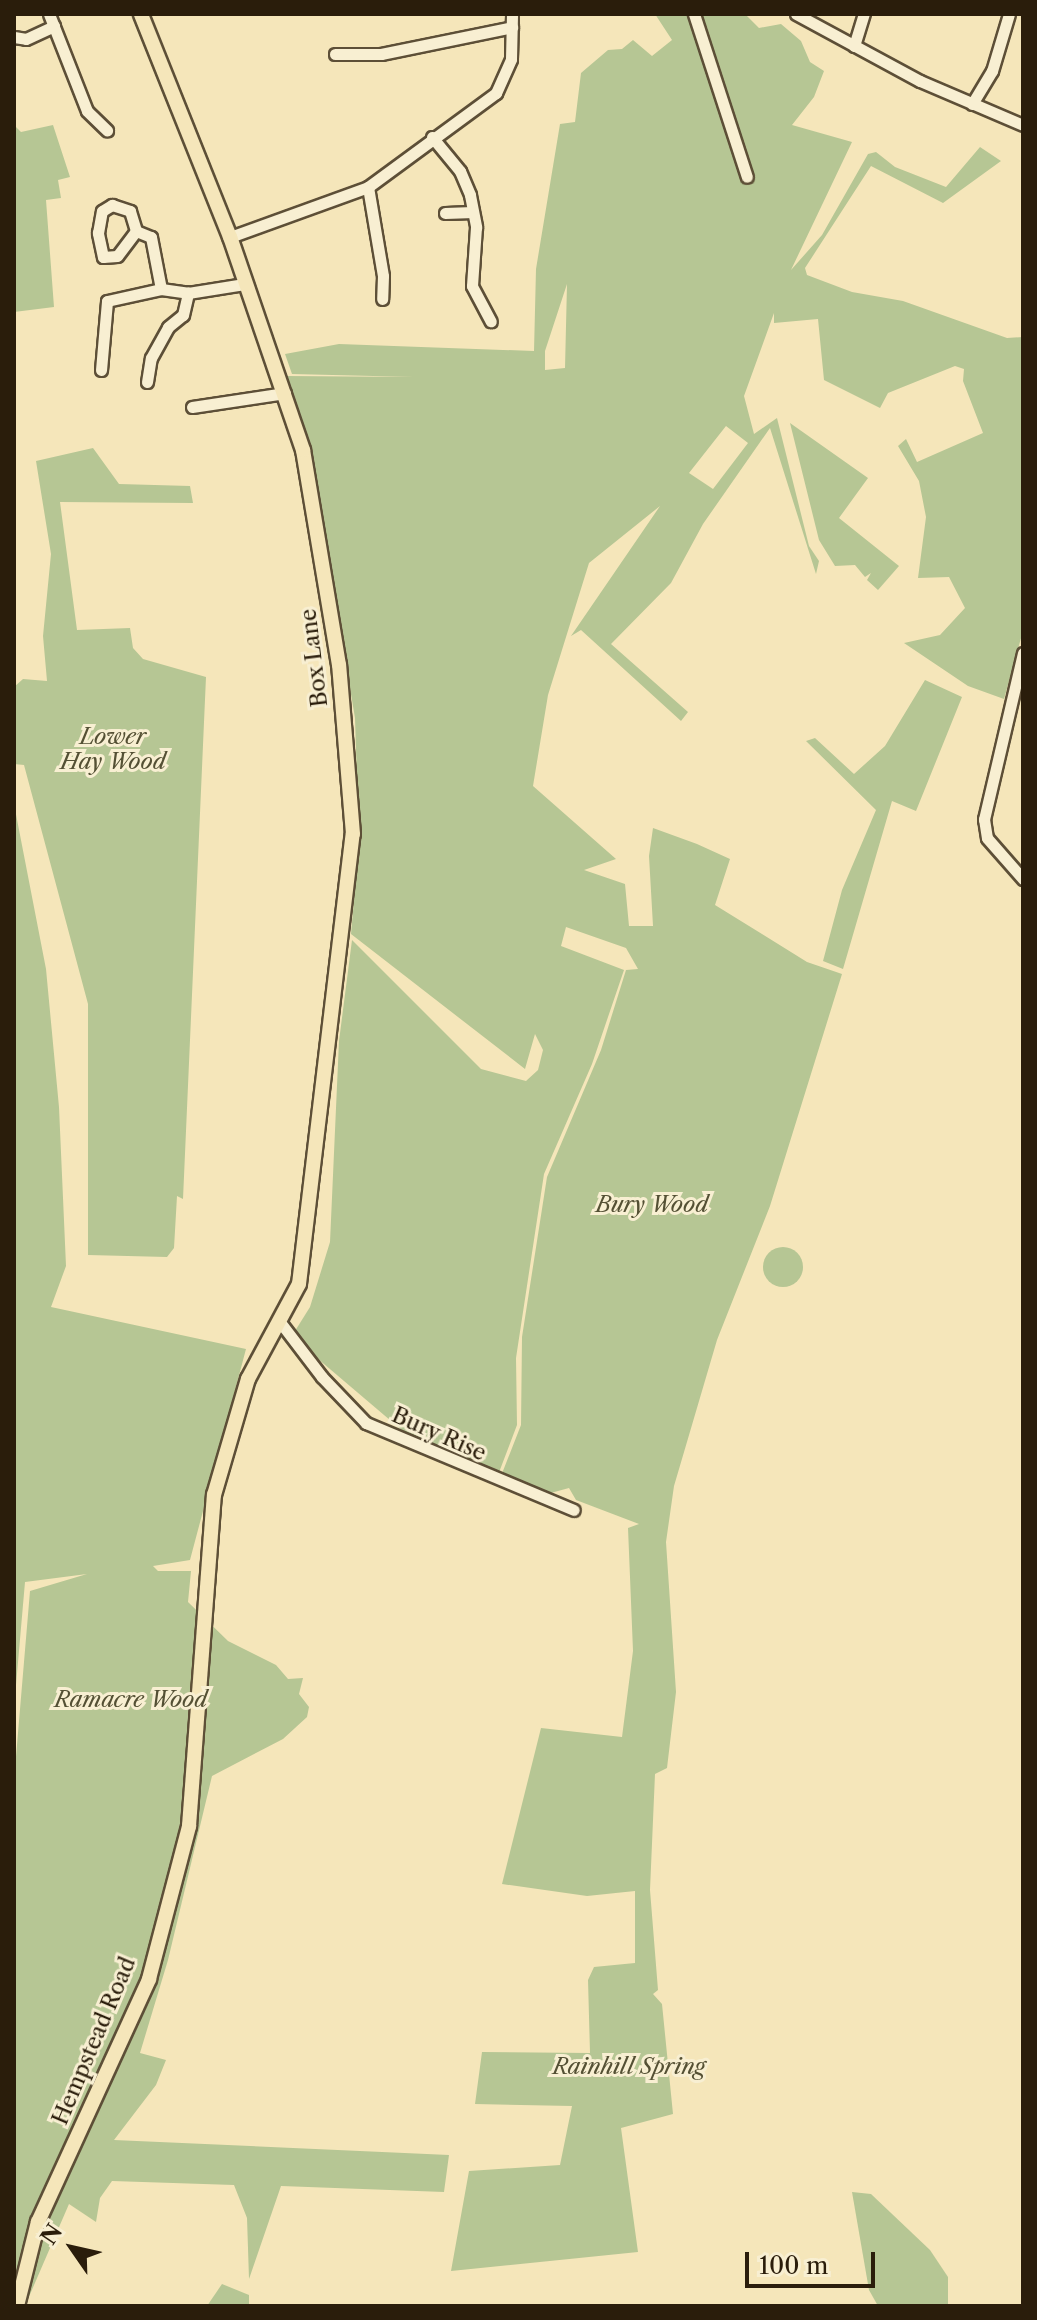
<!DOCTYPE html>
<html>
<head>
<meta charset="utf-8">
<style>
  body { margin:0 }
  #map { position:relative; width:1037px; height:2320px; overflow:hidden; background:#f5e6ba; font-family:"Libre Caslon Text",serif }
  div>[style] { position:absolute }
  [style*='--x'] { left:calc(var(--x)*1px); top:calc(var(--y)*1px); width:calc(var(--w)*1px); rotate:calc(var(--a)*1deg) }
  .green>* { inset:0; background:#b6c694 }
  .round { border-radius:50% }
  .roads { filter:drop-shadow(2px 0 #5d4f37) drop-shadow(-2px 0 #5d4f37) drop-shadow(0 2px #5d4f37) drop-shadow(0 -2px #5d4f37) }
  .minor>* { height:11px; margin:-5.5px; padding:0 5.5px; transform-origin:5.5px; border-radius:5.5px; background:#f8efd2 }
  .major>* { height:14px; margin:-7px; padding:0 7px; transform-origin:7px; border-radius:7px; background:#f5e6ba }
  span { translate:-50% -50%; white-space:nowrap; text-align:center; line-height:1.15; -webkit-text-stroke:6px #f8efd2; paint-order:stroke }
  .street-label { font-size:22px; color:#2a1d0b }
  .park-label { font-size:22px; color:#545034; font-style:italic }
  .frame { position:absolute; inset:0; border:16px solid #2a1d0b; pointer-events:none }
  .north { position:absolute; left:32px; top:2208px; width:80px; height:80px; -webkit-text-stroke:6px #f8efd2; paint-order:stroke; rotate:304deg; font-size:22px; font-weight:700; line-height:32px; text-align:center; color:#2a1d0b }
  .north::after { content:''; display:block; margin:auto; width:28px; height:36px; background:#2a1d0b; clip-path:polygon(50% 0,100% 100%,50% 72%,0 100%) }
  .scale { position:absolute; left:745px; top:2252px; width:130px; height:36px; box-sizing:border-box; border:4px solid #2a1d0b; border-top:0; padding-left:10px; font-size:24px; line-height:28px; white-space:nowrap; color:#2a1d0b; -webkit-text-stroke:6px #f8efd2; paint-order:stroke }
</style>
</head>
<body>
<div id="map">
  <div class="green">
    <i style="clip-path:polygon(evenodd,655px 14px,745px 14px,759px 28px,781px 24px,801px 41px,810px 62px,824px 71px,814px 97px,792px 125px,852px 142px,791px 270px,822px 235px,868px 154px,876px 152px,895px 167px,946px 187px,980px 147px,1001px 161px,943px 203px,871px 166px,805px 268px,807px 275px,852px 292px,903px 301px,1007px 338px,1023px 337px,1023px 631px,1004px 699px,968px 686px,904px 643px,940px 635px,965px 608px,949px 577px,918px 578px,926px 517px,919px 481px,898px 446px,906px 439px,917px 462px,983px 433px,963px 381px,964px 369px,955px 366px,888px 393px,880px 408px,824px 380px,818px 319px,774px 323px,774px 313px,744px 396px,754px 434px,777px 418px,809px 546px,819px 561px,816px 574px,770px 428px,703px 524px,671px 583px,611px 644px,688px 712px,681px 721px,581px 630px,571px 636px,660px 506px,589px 563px,548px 695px,533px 786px,616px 859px,584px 870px,625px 884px,629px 926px,653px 926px,649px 856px,653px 828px,697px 844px,730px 859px,715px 905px,807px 962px,842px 974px,770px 1206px,717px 1340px,674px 1486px,666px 1542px,676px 1692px,667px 1768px,655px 1774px,650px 1890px,658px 1990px,653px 1994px,662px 2004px,673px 2114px,621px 2128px,638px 2252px,451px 2271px,469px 2171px,560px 2165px,572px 2106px,475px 2104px,482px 2052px,590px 2053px,588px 1980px,594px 1967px,635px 1963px,635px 1891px,587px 1896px,502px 1884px,541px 1728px,622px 1737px,633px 1651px,628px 1528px,639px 1524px,576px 1500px,569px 1488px,547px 1494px,501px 1476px,521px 1425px,522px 1337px,547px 1177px,601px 1050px,626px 970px,638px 969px,626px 948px,566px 927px,561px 946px,624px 970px,592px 1064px,544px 1174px,516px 1358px,517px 1425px,498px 1475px,404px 1432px,304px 1347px,295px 1331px,310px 1307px,330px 1242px,339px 1041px,352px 940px,481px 1069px,526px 1081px,538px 1070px,543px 1050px,535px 1034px,525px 1069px,351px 934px,359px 843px,355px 718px,314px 473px,286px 376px,414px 377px,292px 374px,285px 354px,339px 344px,534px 351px,536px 269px,560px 124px,575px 122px,581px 73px,608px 50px,622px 49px,633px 40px,652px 56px,672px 40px,655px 14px,567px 284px,565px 368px,545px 370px,545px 351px,567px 284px,655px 14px,726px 426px,748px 443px,713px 489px,689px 473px,726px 426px)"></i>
    <i style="clip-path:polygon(14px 125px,21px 132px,53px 125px,70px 177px,58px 180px,61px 198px,46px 200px,54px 307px,14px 312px)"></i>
    <i style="clip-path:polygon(790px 423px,868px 478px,839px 518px,899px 566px,878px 590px,867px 580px,871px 573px,865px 577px,855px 565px,835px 566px,819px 540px)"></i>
    <i style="clip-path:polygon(93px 448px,119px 484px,190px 486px,193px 503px,60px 502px,77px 630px,130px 628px,133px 648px,143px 659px,206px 677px,183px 1199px,177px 1196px,174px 1248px,167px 1257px,88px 1255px,88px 1004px,24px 765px,14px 764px,14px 687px,23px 679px,47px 681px,43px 636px,51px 554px,36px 461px)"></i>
    <i style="clip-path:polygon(925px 680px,962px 697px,916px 811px,892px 801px,843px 969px,823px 961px,842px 890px,876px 810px,806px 741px,815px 738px,854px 774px,885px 746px)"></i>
    <i style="clip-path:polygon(14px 804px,46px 969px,59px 1107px,66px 1266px,51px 1307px,246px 1349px,190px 1560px,153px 1566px,158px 1571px,191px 1571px,188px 1602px,228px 1641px,276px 1665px,288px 1679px,303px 1678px,299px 1694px,309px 1707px,307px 1717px,283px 1739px,212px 1776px,168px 1960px,140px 2053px,166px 2060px,156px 2085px,114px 2140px,449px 2155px,444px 2192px,281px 2186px,249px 2279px,247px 2218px,234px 2185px,112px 2181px,100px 2198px,96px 2222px,69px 2204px,25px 2306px,14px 2306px,14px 1780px,30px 1591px,87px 1574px,25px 1582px,14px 1708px)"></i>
    <i class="round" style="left:763px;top:1247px;width:40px;height:40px"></i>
    <i style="clip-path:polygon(852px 2192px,871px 2194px,930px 2250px,948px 2277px,948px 2306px,878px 2306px,869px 2290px)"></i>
    <i style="clip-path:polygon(222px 2284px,249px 2295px,249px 2306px,207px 2306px)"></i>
  </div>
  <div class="roads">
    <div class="minor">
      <i style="--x:49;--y:14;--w:104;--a:68.6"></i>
      <i style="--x:87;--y:111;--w:28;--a:44"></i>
      <i style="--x:694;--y:14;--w:171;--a:72"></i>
      <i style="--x:796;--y:14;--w:141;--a:28.4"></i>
      <i style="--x:920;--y:81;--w:112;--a:23.1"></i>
      <i style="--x:14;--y:37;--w:12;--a:9"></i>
      <i style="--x:26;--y:39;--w:31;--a:-25"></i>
      <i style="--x:854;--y:46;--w:34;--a:-73"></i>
      <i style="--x:335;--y:54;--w:46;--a:0"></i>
      <i style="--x:381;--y:54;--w:134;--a:-11.6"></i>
      <i style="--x:972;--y:104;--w:39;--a:-59"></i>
      <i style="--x:992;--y:71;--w:59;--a:-73.4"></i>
      <i style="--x:432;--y:137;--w:44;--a:50.5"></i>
      <i style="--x:460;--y:171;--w:26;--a:67"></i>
      <i style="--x:470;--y:195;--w:33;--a:79"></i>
      <i style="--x:476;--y:227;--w:59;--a:93.9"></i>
      <i style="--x:472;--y:286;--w:40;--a:62"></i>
      <i style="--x:368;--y:187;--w:90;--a:80.4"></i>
      <i style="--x:383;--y:276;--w:23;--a:92"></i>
      <i style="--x:445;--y:213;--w:28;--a:-2"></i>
      <i style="--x:136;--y:231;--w:31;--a:127"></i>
      <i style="--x:117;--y:256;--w:14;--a:176"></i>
      <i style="--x:103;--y:257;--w:25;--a:-102"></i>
      <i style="--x:98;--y:233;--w:22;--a:-80"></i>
      <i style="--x:102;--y:211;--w:12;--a:-31"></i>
      <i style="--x:112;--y:205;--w:19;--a:18"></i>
      <i style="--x:130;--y:211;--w:21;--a:73"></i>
      <i style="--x:136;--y:231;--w:16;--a:22"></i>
      <i style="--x:151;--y:237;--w:53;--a:79.1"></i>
      <i style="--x:230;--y:237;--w:147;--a:-19.9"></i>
      <i style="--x:368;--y:187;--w:159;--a:-36.3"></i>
      <i style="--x:496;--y:93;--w:37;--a:-66"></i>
      <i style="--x:511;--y:59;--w:45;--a:-88.7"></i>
      <i style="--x:101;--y:370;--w:69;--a:-85"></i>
      <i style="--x:107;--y:301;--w:55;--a:-12.5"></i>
      <i style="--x:161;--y:289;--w:27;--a:8"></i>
      <i style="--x:188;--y:293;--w:57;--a:-9.1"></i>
      <i style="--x:147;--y:382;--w:24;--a:-81"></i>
      <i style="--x:151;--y:358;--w:35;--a:-61"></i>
      <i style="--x:168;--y:327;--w:19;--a:-39"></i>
      <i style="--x:183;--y:315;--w:23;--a:-77"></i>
      <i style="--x:192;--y:407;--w:94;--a:-8.6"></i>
      <i style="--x:1023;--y:653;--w:171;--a:103.2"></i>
      <i style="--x:984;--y:819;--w:19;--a:81"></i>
      <i style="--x:987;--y:838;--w:55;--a:48.7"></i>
      <i style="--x:280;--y:1322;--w:69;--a:52.6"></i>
      <i style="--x:322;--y:1377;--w:64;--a:46.3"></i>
      <i style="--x:366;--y:1423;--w:225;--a:22.7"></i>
    </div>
    <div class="major">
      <i style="--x:17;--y:2306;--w:87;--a:-76"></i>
      <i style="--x:38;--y:2222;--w:267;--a:-65.4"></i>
      <i style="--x:149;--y:1979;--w:158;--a:-75.3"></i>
      <i style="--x:189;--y:1826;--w:332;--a:-85.7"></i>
      <i style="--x:214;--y:1495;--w:121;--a:-73.7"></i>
      <i style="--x:248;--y:1379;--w:108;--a:-61.8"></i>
      <i style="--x:299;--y:1284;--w:453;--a:-83.2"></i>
      <i style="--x:353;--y:834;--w:170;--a:-94.7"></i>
      <i style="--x:339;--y:665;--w:218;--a:-99.5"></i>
      <i style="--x:303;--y:450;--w:225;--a:-108.9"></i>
      <i style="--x:230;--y:237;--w:240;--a:-111.8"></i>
    </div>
  </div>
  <div class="street-label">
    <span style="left:314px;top:658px;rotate:-97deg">Box Lane</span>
    <span style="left:439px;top:1434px;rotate:24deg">Bury Rise</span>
    <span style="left:94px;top:2041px;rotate:-67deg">Hempstead Road</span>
  </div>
  <div class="park-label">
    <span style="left:113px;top:749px">Lower<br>Hay Wood</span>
    <span style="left:652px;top:1205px">Bury Wood</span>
    <span style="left:131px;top:1700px">Ramacre Wood</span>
    <span style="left:629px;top:2067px">Rainhill Spring</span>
  </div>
  <div class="frame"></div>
  <div class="north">N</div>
  <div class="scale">100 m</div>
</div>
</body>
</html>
